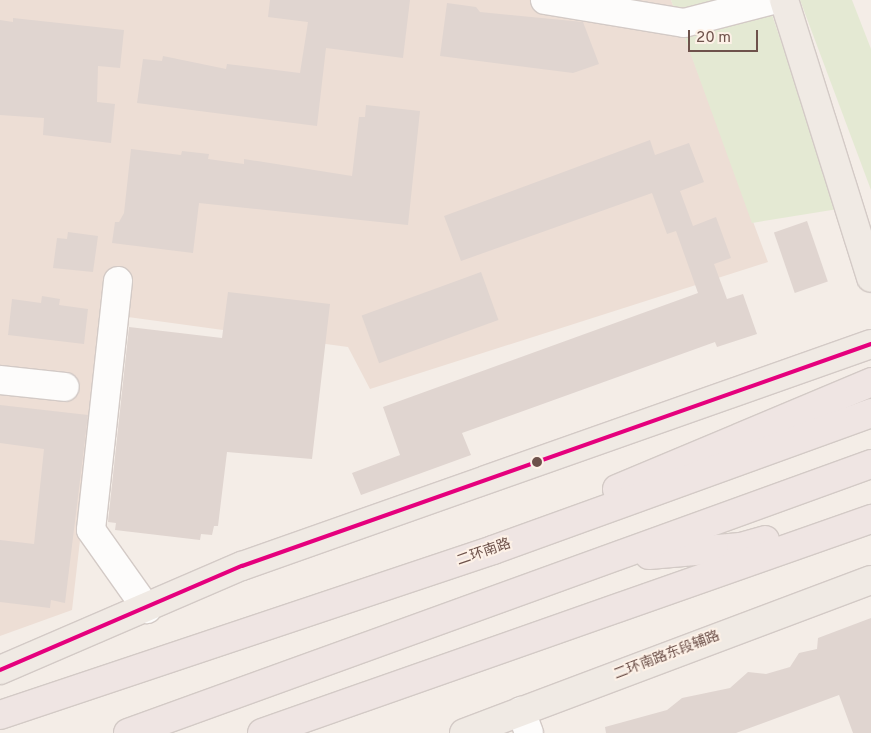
<!DOCTYPE html>
<html>
<head>
<meta charset="utf-8">
<style>
  body { margin:0 }
  #map { position:relative; width:871px; height:733px; overflow:hidden; background:#f4ede7; font-family:Overpass,"Noto Sans SC",sans-serif }
  div>[style] { position:absolute }
  [style*='--x'] { left:calc(var(--x)*1px); top:calc(var(--y)*1px); width:calc(var(--w)*1px); rotate:calc(var(--a)*1deg) }
  .residential>* { inset:0; background:#edded5 }
  .green>* { inset:0; background:#e4e9d3 }
  .building>* { inset:0; background:#e0d5d0; transform-origin:0 0 }
  .roads { filter:drop-shadow(1px 0 #d3cac6) drop-shadow(-1px 0 #d3cac6) drop-shadow(0 1px #d3cac6) drop-shadow(0 -1px #d3cac6) }
  .minor>* { height:28px; margin:-14px; padding:0 14px; transform-origin:14px; border-radius:14px; background:#fdfcfb }
  .major>* { height:28px; margin:-14px; padding:0 14px; transform-origin:14px; border-radius:14px; background:#f0eae4 }
  .highway>* { height:28px; margin:-14px; padding:0 14px; transform-origin:14px; border-radius:14px; background:#efe5e3 }
  .bus-1>* { height:4px; margin:-2px; padding:0 2px; transform-origin:2px; border-radius:2px; background:#e5007d }
  .dots>* { width:14px; height:14px; translate:-50% -50%; box-sizing:border-box; border:2px solid #fdf1e7; border-radius:50% }
  span { translate:-50% -50%; white-space:nowrap; text-align:center; line-height:1.15; -webkit-text-stroke:4px #fdf1e7; paint-order:stroke }
  .street-label { font-size:14px; color:#6e524b }
  .scale { position:absolute; left:688px; top:30px; width:70px; height:22px; box-sizing:border-box; border:2px solid #6e524b; border-top:0; padding-left:6px; font-size:15px; line-height:18px; white-space:nowrap; color:#6e524b; -webkit-text-stroke:4px #fdf1e7; paint-order:stroke }
</style>
</head>
<body>
<div id="map">
  <div class="residential">
    <i style="clip-path:polygon(0 0,671px 0,768px 262px,370px 389px,348px 347px,106px 314px,72px 610px,0 636px)"></i>
  </div>
  <div class="green">
    <i style="clip-path:polygon(671px 0,767px 0,838px 209px,752px 223px)"></i>
    <i style="clip-path:polygon(800px 0,852px 0,871px 49px,871px 190px)"></i>
  </div>
  <div class="building">
    <i style="clip-path:polygon(270px 0,410px 0,403px 58px,326px 48px,317px 126px,137px 103px,143px 59px,162px 61px,163px 56px,226px 69px,227px 64px,300px 73px,308px 22px,268px 17px)"></i>
    <i style="clip-path:polygon(447px 3px,476px 7px,480px 12px,583px 22px,599px 64px,573px 73px,440px 56px)"></i>
    <i style="clip-path:polygon(13px 18px,124px 30px,120px 68px,98px 66px,97px 102px,115px 104px,111px 143px,43px 135px,44px 118px,0 115px,0 20px,13px 22px)"></i>
    <i style="clip-path:polygon(366px 105px,420px 111px,408px 225px,199px 203px,193px 253px,112px 243px,115px 222px,119px 222px,124px 213px,131px 149px,181px 155px,182px 151px,209px 154px,208px 159px,244px 164px,244px 159px,352px 176px,359px 117px,365px 117px)"></i>
    <i style="clip-path:polygon(650px 140px,655px 155px,689px 143px,704px 182px,680px 191px,693px 226px,716px 217px,731px 258px,714px 264px,727px 299px,743px 294px,757px 334px,717px 347px,715px 342px,462px 433px,471px 455px,361px 495px,352px 473px,400px 455px,383px 407px,698px 293px,676px 231px,667px 234px,652px 193px,461px 261px,444px 216px)"></i>
    <i style="left:807px;top:221px;width:64px;height:35px;rotate:71deg"></i>
    <i style="clip-path:polygon(68px 232px,98px 236px,93px 272px,53px 268px,57px 238px,67px 239px)"></i>
    <i style="left:481px;top:272px;width:51px;height:127px;rotate:70deg"></i>
    <i style="clip-path:polygon(228px 292px,330px 304px,312px 459px,227px 452px,218px 526px,214px 526px,212px 535px,201px 534px,200px 540px,115px 530px,116px 523px,108px 522px,129px 327px,222px 338px)"></i>
    <i style="clip-path:polygon(42px 296px,60px 299px,59px 305px,88px 309px,84px 344px,8px 335px,12px 299px,41px 303px)"></i>
    <i style="clip-path:polygon(0 405px,88px 415px,65px 603px,51px 600px,50px 608px,0 602px,0 540px,34px 544px,44px 449px,0 443px)"></i>
    <i style="clip-path:polygon(871px 618px,871px 733px,853px 733px,839px 695px,736px 733px,606px 733px,605px 727px,667px 710px,682px 698px,730px 688px,748px 672px,766px 674px,790px 667px,799px 653px,817px 649px,818px 638px)"></i>
  </div>
  <div class="roads">
    <div class="minor">
      <i style="--x:545;--y:0;--w:141;--a:9.4"></i>
      <i style="--x:684;--y:23;--w:92;--a:-14.5"></i>
      <i style="--x:118;--y:281;--w:250;--a:96.2"></i>
      <i style="--x:91;--y:530;--w:97;--a:54.7"></i>
      <i style="--x:0;--y:380;--w:65;--a:6.1"></i>
      <i style="--x:521;--y:711;--w:23;--a:70"></i>
    </div>
    <div class="major">
      <i style="--x:784;--y:0;--w:291;--a:72.6"></i>
      <i style="--x:0;--y:670;--w:263;--a:-23.3"></i>
      <i style="--x:242;--y:566;--w:667;--a:-19.44"></i>
      <i style="--x:464;--y:733;--w:435;--a:-20.6"></i>
    </div>
    <div class="highway">
      <i style="--x:617;--y:489;--w:276;--a:-22.8"></i>
      <i style="--x:649;--y:555;--w:92;--a:-5"></i>
      <i style="--x:741;--y:547;--w:25;--a:-16"></i>
      <i style="--x:0;--y:715;--w:520;--a:-18.5"></i>
      <i style="--x:493;--y:550;--w:402;--a:-19.9"></i>
      <i style="--x:128;--y:733;--w:790;--a:-19.9"></i>
      <i style="--x:262;--y:733;--w:646;--a:-19.36"></i>
    </div>
  </div>
  <div class="bus-1">
    <i style="--x:0;--y:670;--w:263;--a:-23.3"></i>
    <i style="--x:242;--y:566;--w:667;--a:-19.44"></i>
  </div>
  <div class="dots">
    <i style="left:537px;top:462px;background:#6e524b"></i>
  </div>
  <div class="street-label">
    <span style="left:484px;top:553px;rotate:-19deg">二环南路</span>
    <span style="left:667px;top:656px;rotate:-21deg">二环南路东段辅路</span>
  </div>
  <div class="scale">20 m</div>
</div>
</body>
</html>
